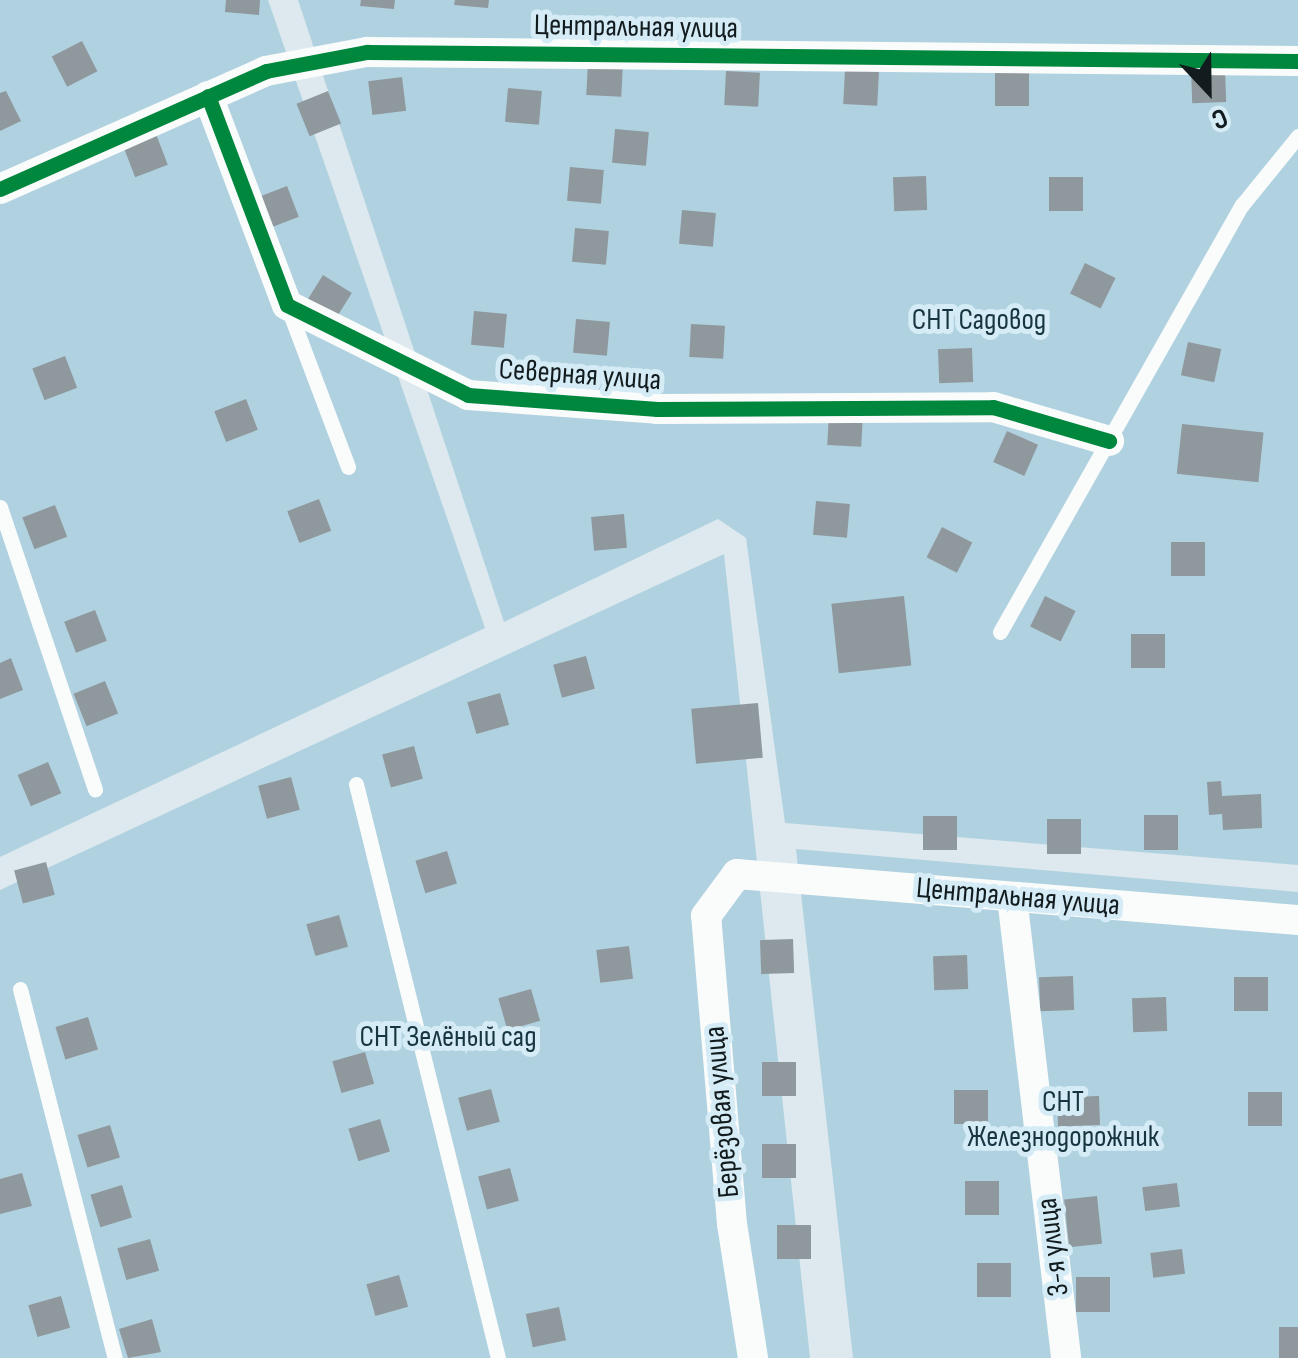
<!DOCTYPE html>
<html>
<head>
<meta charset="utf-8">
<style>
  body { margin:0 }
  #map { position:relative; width:1298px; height:1358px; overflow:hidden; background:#dde9ee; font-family:"Sofia Sans Condensed",sans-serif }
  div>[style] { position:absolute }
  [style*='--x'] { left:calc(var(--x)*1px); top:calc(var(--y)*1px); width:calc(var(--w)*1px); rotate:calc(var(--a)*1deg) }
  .green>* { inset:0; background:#b0d2e0 }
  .building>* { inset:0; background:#8f989d; transform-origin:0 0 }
  .lane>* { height:15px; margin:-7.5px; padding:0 7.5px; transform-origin:7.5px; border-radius:7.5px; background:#fafcfc }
  .street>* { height:30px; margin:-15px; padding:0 15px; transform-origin:15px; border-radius:15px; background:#fafcfc }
  .cycleway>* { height:15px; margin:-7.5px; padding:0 7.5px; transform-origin:7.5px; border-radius:7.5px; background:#00873e }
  span { translate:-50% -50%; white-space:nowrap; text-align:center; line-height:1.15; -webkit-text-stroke:10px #d5ecf6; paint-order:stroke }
  .street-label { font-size:30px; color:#121b1e }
  .park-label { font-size:30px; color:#173540 }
  .north { position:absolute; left:1158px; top:40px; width:100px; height:100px; -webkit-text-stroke:8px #d5ecf6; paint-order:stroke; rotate:158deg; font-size:28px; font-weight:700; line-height:40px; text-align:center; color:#121b1e }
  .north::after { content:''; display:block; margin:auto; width:35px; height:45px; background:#121b1e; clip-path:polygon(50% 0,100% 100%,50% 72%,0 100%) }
</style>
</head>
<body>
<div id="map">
  <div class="green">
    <i style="clip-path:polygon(0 0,268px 0,485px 628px,0 857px)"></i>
    <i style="clip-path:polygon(298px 0,1298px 0,1298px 865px,785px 823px,746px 538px,718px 519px,504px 622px)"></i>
    <i style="clip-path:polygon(724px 554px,810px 1358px,0 1358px,0 890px)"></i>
    <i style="clip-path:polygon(796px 849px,1298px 892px,1298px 1358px,853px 1358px)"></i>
  </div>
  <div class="building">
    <i style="clip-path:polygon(226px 0,260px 0,259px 15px,225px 12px)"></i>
    <i style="clip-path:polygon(361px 0,395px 0,394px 9px,360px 6px)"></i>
    <i style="clip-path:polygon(455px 0,489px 0,488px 8px,454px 5px)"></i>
    <i style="left:82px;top:41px;width:34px;height:34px;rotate:63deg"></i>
    <i style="left:588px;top:62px;width:35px;height:33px;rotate:3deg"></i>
    <i style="left:1225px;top:68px;width:34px;height:34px;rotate:88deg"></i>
    <i style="left:845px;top:70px;width:34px;height:34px;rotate:3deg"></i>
    <i style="left:726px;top:71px;width:34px;height:34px;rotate:3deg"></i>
    <i style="left:1029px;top:72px;width:34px;height:34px;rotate:90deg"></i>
    <i style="left:402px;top:77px;width:34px;height:34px;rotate:83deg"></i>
    <i style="left:508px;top:88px;width:34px;height:34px;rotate:5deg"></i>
    <i style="clip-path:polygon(6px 91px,21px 121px,0 131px,0 93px)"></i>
    <i style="left:328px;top:91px;width:35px;height:34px;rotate:68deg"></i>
    <i style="left:615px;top:129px;width:34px;height:34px;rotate:5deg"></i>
    <i style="left:156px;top:134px;width:33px;height:35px;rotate:69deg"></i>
    <i style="left:570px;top:167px;width:34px;height:34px;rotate:5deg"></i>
    <i style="left:926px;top:176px;width:34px;height:33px;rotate:88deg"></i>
    <i style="left:1083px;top:177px;width:34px;height:34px;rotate:90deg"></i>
    <i style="left:287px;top:186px;width:33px;height:34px;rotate:69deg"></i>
    <i style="left:682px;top:210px;width:34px;height:34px;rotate:5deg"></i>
    <i style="left:575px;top:228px;width:34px;height:34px;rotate:5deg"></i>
    <i style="left:1085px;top:263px;width:34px;height:34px;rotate:26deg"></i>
    <i style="left:323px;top:275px;width:34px;height:34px;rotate:32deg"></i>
    <i style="left:474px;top:311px;width:33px;height:34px;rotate:5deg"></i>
    <i style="left:576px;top:319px;width:34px;height:34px;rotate:5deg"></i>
    <i style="left:691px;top:324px;width:34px;height:33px;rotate:3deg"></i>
    <i style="left:1188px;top:342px;width:34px;height:34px;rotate:12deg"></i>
    <i style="left:972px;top:348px;width:34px;height:34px;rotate:88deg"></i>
    <i style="left:65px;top:356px;width:34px;height:35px;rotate:69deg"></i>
    <i style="left:246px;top:399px;width:33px;height:34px;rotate:69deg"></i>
    <i style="left:829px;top:412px;width:34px;height:33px;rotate:3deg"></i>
    <i style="left:1182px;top:424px;width:82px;height:50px;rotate:6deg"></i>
    <i style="left:1007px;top:431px;width:34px;height:34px;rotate:24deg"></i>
    <i style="left:319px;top:499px;width:34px;height:34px;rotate:69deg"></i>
    <i style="left:816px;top:501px;width:34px;height:34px;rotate:5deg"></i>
    <i style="left:55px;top:505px;width:34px;height:35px;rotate:69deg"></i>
    <i style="left:624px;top:514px;width:34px;height:33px;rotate:85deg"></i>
    <i style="left:942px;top:527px;width:34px;height:34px;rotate:27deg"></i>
    <i style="left:1205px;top:542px;width:34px;height:34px;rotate:90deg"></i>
    <i style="left:904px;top:596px;width:70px;height:73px;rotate:84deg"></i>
    <i style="left:1045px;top:596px;width:34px;height:34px;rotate:26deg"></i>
    <i style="left:95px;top:610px;width:33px;height:33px;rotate:69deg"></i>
    <i style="left:1165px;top:634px;width:34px;height:34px;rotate:90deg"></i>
    <i style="left:586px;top:656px;width:34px;height:34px;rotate:75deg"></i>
    <i style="clip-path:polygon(11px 658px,23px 690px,0 699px,0 663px)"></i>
    <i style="left:105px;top:681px;width:35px;height:34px;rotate:68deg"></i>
    <i style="left:500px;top:693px;width:33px;height:34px;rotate:74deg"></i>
    <i style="left:758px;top:703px;width:55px;height:67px;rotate:85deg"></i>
    <i style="left:414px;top:746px;width:34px;height:33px;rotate:75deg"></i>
    <i style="left:48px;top:762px;width:34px;height:33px;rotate:67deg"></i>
    <i style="left:291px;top:777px;width:34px;height:34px;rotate:75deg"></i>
    <i style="clip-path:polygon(1221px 781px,1222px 796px,1261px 794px,1262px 828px,1223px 830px,1222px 814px,1209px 815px,1207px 782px)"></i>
    <i style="left:1144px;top:815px;width:34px;height:35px"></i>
    <i style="left:923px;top:816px;width:34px;height:34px"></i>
    <i style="left:1047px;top:819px;width:34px;height:35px"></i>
    <i style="left:447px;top:851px;width:34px;height:33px;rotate:73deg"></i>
    <i style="left:46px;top:862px;width:34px;height:33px;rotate:75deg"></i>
    <i style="left:339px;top:915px;width:33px;height:34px;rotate:74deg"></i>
    <i style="left:793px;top:939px;width:34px;height:33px;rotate:88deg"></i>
    <i style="left:629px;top:946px;width:33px;height:33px;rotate:83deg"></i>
    <i style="left:967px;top:955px;width:34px;height:34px;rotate:88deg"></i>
    <i style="left:1073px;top:976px;width:34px;height:34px;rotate:88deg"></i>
    <i style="left:1234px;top:977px;width:34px;height:34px"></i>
    <i style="left:531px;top:989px;width:33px;height:34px;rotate:74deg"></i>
    <i style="left:1166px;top:997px;width:34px;height:34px;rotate:88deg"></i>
    <i style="left:88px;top:1017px;width:34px;height:34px;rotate:73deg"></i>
    <i style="left:365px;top:1052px;width:33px;height:34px;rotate:74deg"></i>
    <i style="left:796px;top:1062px;width:34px;height:34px;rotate:90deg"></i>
    <i style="left:491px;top:1089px;width:34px;height:34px;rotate:75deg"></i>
    <i style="left:954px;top:1090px;width:34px;height:34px"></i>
    <i style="left:1282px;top:1092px;width:34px;height:34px;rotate:90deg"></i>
    <i style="left:1099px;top:1096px;width:29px;height:42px;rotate:88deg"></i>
    <i style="left:380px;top:1119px;width:34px;height:33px;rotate:73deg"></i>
    <i style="left:110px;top:1125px;width:34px;height:34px;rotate:73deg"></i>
    <i style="left:762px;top:1144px;width:34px;height:34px"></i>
    <i style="left:510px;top:1168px;width:34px;height:33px;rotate:75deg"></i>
    <i style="clip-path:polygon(22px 1173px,32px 1206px,0 1214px,0 1179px)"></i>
    <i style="left:999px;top:1181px;width:34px;height:34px;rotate:90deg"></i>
    <i style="left:1177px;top:1183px;width:24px;height:35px;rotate:83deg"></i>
    <i style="left:122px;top:1185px;width:34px;height:33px;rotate:73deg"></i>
    <i style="left:1097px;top:1196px;width:48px;height:33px;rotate:84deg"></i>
    <i style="left:811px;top:1225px;width:34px;height:34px;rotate:90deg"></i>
    <i style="left:150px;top:1239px;width:33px;height:34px;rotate:74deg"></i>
    <i style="left:1182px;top:1249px;width:25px;height:32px;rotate:83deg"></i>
    <i style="left:977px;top:1263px;width:34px;height:34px"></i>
    <i style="left:399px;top:1275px;width:33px;height:34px;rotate:74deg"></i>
    <i style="left:1076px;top:1277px;width:34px;height:35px"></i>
    <i style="left:61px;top:1296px;width:33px;height:34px;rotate:74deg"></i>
    <i style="left:559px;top:1307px;width:34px;height:34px;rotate:78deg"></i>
    <i style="clip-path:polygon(152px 1319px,161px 1352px,128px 1358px,119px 1329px)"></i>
    <i style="left:1279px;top:1327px;width:19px;height:31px"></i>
  </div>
  <div class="lane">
    <i style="--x:288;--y:308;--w:170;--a:69.3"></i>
    <i style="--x:0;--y:507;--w:298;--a:71.4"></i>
    <i style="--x:1000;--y:632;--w:491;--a:-60.5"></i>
    <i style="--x:1242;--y:205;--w:89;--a:-50.9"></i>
    <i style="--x:356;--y:784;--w:591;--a:76.1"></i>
    <i style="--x:20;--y:989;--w:381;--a:75.6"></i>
  </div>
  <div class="street">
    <i style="--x:208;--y:96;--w:223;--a:69.3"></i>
    <i style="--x:287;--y:305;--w:202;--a:26.4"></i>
    <i style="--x:468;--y:395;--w:190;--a:4.2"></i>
    <i style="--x:657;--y:409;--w:336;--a:-0.3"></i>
    <i style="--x:993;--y:407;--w:121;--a:16.3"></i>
    <i style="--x:0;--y:189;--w:291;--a:-23.9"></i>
    <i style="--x:266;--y:71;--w:103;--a:-10.7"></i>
    <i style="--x:367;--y:52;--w:931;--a:0.55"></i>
    <i style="--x:1012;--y:897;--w:464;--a:83.3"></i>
    <i style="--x:753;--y:1358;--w:136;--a:-98.9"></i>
    <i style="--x:732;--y:1224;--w:309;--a:-94.8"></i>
    <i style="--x:706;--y:916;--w:52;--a:-53.6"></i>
    <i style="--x:737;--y:874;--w:563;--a:4.69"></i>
  </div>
  <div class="cycleway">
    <i style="--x:208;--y:96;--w:223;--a:69.3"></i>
    <i style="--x:287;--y:305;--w:202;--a:26.4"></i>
    <i style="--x:468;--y:395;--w:190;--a:4.2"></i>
    <i style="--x:657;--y:409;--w:336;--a:-0.3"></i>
    <i style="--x:993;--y:407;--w:121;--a:16.3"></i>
    <i style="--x:0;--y:189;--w:291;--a:-23.9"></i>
    <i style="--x:266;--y:71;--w:103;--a:-10.7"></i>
    <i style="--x:367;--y:52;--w:931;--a:0.55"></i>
  </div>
  <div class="street-label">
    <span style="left:636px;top:27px;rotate:1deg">Центральная улица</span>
    <span style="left:580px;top:375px;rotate:4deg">Северная улица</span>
    <span style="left:1018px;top:897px;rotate:5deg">Центральная улица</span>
    <span style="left:722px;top:1112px;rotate:-95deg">Берёзовая улица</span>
    <span style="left:1053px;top:1247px;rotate:-97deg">3-я улица</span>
  </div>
  <div class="park-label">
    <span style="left:979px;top:320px">СНТ Садовод</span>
    <span style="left:448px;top:1037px">СНТ Зелёный сад</span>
    <span style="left:1063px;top:1119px">СНТ<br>Железнодорожник</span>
  </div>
  <div class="north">С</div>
</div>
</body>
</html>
